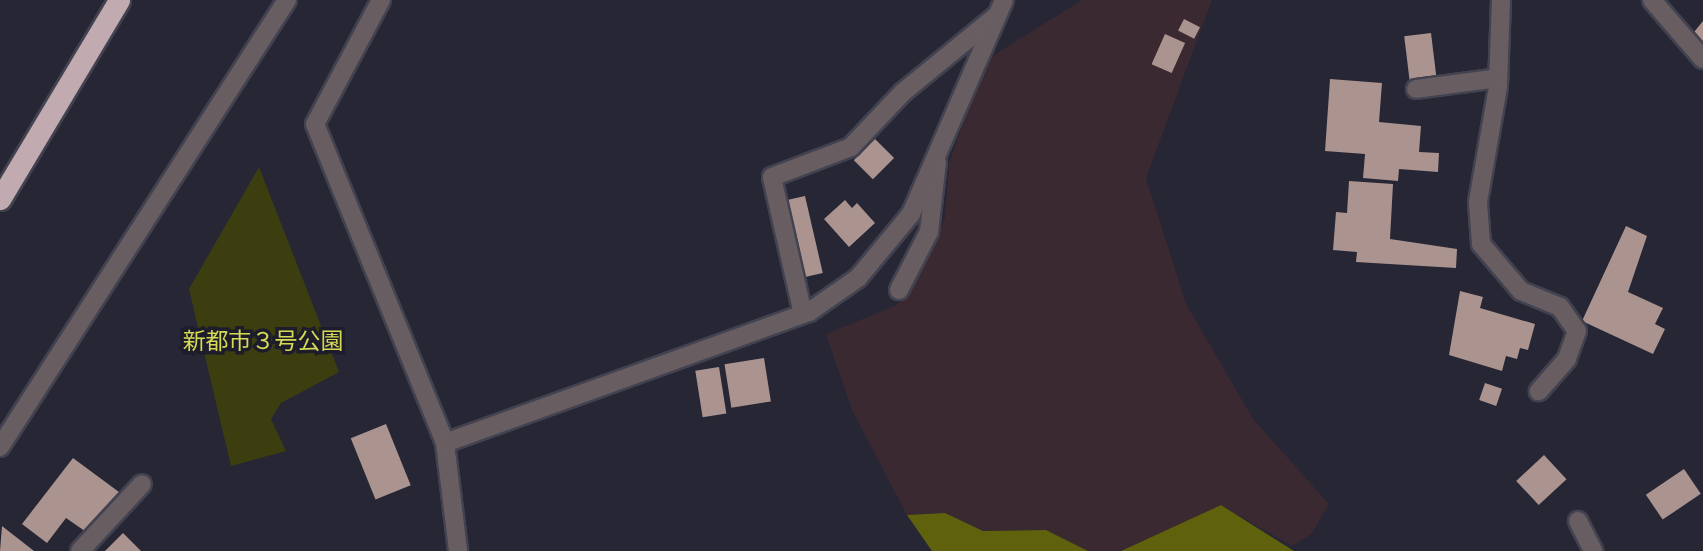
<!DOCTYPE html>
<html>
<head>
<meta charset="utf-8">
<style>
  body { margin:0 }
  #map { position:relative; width:1703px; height:551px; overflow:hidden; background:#262635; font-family:"Space Grotesk","Noto Sans JP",sans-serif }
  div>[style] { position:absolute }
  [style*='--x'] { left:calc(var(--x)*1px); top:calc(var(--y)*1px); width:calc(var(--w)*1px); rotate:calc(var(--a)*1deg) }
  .education>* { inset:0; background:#3b2931 }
  .green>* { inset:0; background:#3d3e10 }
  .forest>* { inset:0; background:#5f610c }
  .building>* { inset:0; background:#ab948f; transform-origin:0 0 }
  .roads { filter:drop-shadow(2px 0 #424250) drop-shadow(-2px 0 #424250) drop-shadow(0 2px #424250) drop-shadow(0 -2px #424250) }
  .minor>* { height:18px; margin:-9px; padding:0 9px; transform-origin:9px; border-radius:9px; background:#685e61 }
  .highway>* { height:21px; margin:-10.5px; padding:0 10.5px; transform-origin:10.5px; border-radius:10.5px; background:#c1aab0 }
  span { translate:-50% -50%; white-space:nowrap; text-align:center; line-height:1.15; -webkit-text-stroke:7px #1c1c2b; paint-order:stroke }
  .park-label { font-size:23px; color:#d6d954 }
</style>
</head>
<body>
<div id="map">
  <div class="education">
    <i style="clip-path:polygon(1082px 0,1212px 0,1146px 178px,1186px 304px,1253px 419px,1329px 504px,1311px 534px,1292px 546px,1221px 505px,1121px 551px,1088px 551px,1046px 530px,983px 531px,945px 513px,907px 515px,852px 410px,826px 334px,897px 305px,920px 272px,945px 218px,949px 163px,986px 60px)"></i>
  </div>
  <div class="green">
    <i style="clip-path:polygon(259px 167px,339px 372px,281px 403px,271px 419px,286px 451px,231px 466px,189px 289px)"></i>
  </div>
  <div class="forest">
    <i style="clip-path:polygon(1221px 505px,1294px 551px,1121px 551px)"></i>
    <i style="clip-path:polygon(945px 513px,983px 531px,1046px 530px,1088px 551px,932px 551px,907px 515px)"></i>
  </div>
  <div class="building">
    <i style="left:1184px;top:19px;width:18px;height:13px;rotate:27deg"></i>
    <i style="clip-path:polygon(1703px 21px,1703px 47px,1690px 37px)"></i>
    <i style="left:1431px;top:33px;width:46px;height:27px;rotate:83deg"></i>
    <i style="left:1165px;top:34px;width:22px;height:33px;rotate:24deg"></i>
    <i style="clip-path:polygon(1330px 79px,1382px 83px,1379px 122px,1421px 126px,1419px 152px,1439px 153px,1438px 172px,1399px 169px,1398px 181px,1363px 178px,1365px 154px,1325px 151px)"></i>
    <i style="left:875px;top:139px;width:27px;height:30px;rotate:45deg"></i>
    <i style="clip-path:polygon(1349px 181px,1393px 184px,1390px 239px,1457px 249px,1456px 268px,1356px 262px,1357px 252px,1333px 250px,1336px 212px,1347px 213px)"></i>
    <i style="left:805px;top:196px;width:79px;height:25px;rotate:77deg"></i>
    <i style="clip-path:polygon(845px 200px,852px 208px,857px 203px,875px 223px,849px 247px,824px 219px)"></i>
    <i style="clip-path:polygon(1626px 226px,1647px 236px,1628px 292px,1663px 308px,1655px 324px,1665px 329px,1653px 354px,1582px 321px)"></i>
    <i style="clip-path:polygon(1460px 291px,1483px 297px,1480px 308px,1535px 324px,1528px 350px,1520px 348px,1517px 359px,1506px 356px,1502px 371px,1449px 355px)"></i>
    <i style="left:764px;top:358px;width:44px;height:40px;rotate:81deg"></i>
    <i style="left:719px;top:367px;width:47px;height:24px;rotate:81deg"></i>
    <i style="left:1485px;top:383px;width:18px;height:18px;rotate:19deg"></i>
    <i style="left:386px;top:424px;width:66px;height:38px;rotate:68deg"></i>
    <i style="left:1544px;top:455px;width:33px;height:38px;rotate:47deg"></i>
    <i style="clip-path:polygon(73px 458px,123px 495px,92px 536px,66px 518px,47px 543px,22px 524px)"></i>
    <i style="left:1684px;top:469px;width:30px;height:46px;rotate:56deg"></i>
    <i style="clip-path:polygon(2px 526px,34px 551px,0 551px)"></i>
    <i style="clip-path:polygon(123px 533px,141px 551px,105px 551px)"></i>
  </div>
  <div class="roads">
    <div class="minor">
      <i style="--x:381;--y:0;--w:140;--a:118"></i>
      <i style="--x:315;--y:124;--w:344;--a:67.8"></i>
      <i style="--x:445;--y:443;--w:109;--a:83.1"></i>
      <i style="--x:1501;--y:0;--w:87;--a:92"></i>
      <i style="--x:1498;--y:87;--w:117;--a:99.9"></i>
      <i style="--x:1478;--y:202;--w:42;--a:85.9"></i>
      <i style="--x:1481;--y:244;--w:62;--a:49.6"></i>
      <i style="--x:1521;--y:291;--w:42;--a:22.3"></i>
      <i style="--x:1560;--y:307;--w:29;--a:55"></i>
      <i style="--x:1577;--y:331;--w:30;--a:110"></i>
      <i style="--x:1567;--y:359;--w:43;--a:131.2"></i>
      <i style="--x:1652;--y:0;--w:78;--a:49.2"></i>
      <i style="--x:1416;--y:89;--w:83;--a:-7.6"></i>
      <i style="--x:899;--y:290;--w:65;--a:-62.7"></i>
      <i style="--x:929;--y:232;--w:70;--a:-83.5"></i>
      <i style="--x:803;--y:314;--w:140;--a:-102.8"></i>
      <i style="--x:772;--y:177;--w:85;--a:-20.8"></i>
      <i style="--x:851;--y:147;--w:74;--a:-46.6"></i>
      <i style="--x:902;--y:93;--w:120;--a:-39.3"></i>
      <i style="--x:445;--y:443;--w:387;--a:-19.8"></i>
      <i style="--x:809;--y:312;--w:60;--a:-34.8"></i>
      <i style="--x:858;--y:278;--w:83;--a:-50.4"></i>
      <i style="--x:911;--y:214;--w:233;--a:-66.5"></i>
      <i style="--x:0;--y:447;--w:531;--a:-57.3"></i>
      <i style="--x:1578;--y:521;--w:34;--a:63"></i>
      <i style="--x:80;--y:551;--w:91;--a:-47.2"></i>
    </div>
    <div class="highway">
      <i style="--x:0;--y:199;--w:232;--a:-59.1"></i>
    </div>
  </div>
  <div class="park-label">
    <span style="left:263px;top:341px">新都市３号公園</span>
  </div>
</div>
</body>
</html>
